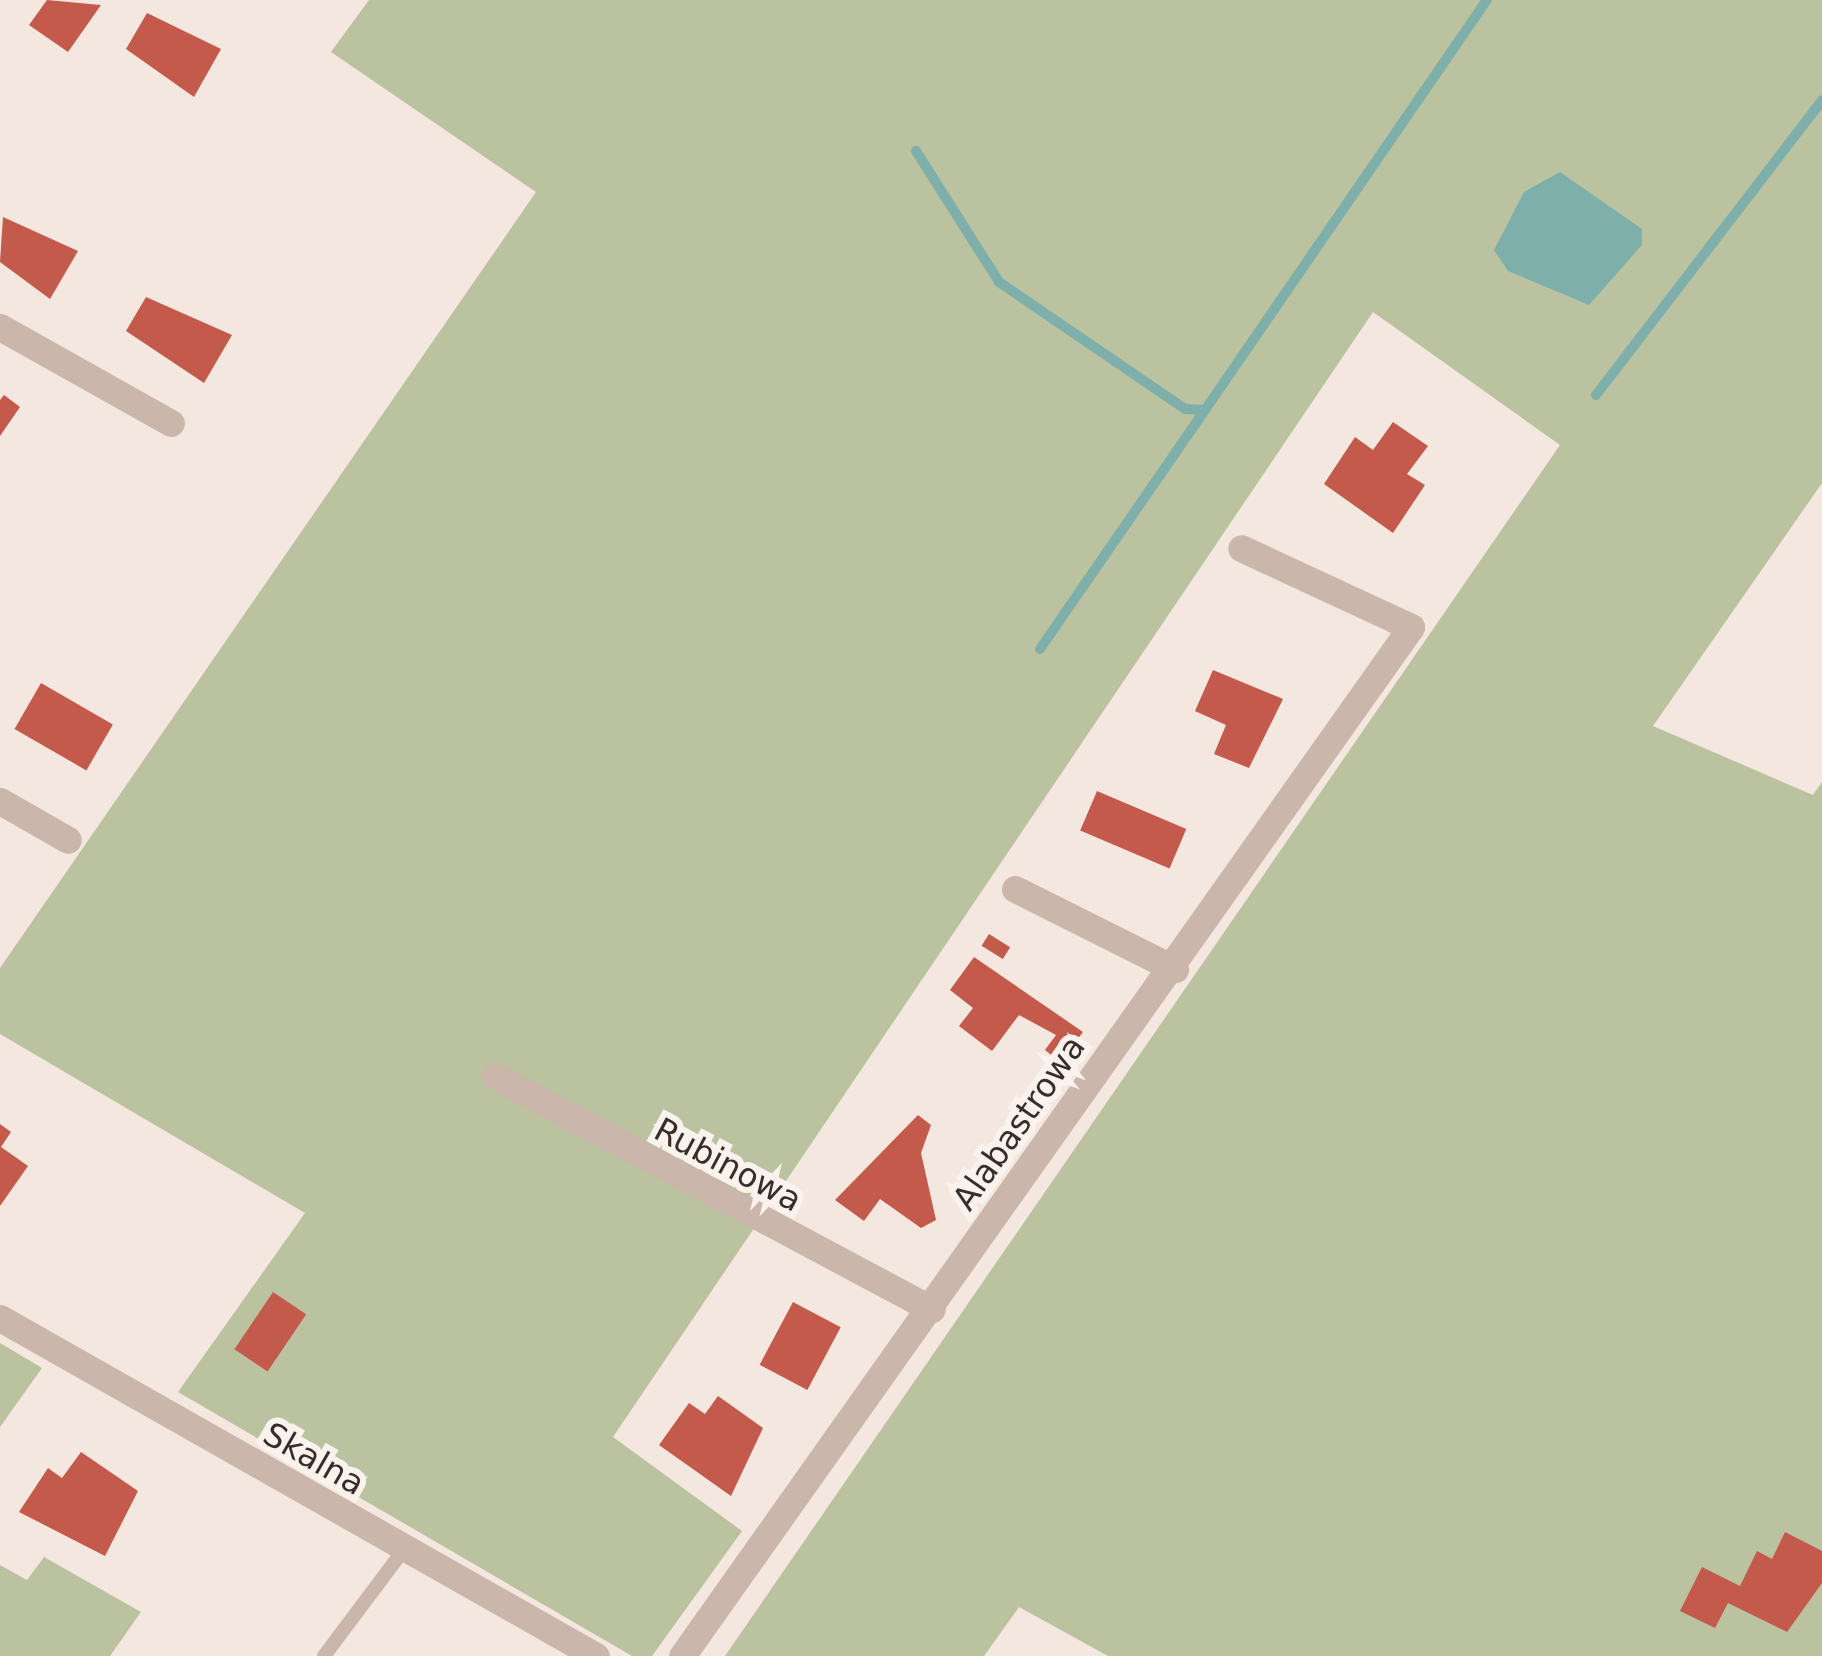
<!DOCTYPE html>
<html>
<head>
<meta charset="utf-8">
<style>
  body { margin:0 }
  #map { position:relative; width:1822px; height:1656px; overflow:hidden; background:#f3e7df; font-family:"DejaVu Sans",sans-serif }
  div>[style] { position:absolute }
  [style*='--x'] { left:calc(var(--x)*1px); top:calc(var(--y)*1px); width:calc(var(--w)*1px); rotate:calc(var(--a)*1deg) }
  .green>* { inset:0; background:#bbc29f }
  .water>* { inset:0; background:#7fafab }
  .stream>* { height:10px; margin:-5px; padding:0 5px; transform-origin:5px; border-radius:5px; background:#7fafab }
  .building>* { inset:0; background:#c45a4c; transform-origin:0 0 }
  .lane>* { height:14px; margin:-7px; padding:0 7px; transform-origin:7px; border-radius:7px; background:#cbb6ab }
  .street>* { height:27px; margin:-13.5px; padding:0 13.5px; transform-origin:13.5px; border-radius:13.5px; background:#cbb6ab }
  span { translate:-50% -50%; white-space:nowrap; text-align:center; line-height:1.15; -webkit-text-stroke:12px #faf2ec; paint-order:stroke }
  .street-label { font-size:33px; color:#392d2a }
</style>
</head>
<body>
<div id="map">
  <div class="green">
    <i style="clip-path:polygon(369px 0,1822px 0,1822px 483px,1653px 726px,1813px 795px,1822px 782px,1822px 1656px,1108px 1656px,1019px 1607px,984px 1656px,725px 1656px,1560px 445px,1373px 312px,613px 1437px,742px 1531px,652px 1656px,632px 1656px,178px 1392px,305px 1213px,0 1034px,0 968px,536px 192px,331px 52px)"></i>
    <i style="clip-path:polygon(0 1343px,42px 1368px,0 1427px)"></i>
    <i style="clip-path:polygon(44px 1557px,141px 1612px,110px 1656px,0 1656px,0 1565px,27px 1580px)"></i>
  </div>
  <div class="water">
    <i style="clip-path:polygon(1560px 172px,1642px 229px,1642px 245px,1589px 305px,1508px 271px,1494px 250px,1524px 192px)"></i>
  </div>
  <div class="stream">
    <i style="--x:916;--y:151;--w:155;--a:57.6"></i>
    <i style="--x:999;--y:282;--w:225;--a:34.3"></i>
    <i style="--x:1185;--y:409;--w:20;--a:3"></i>
    <i style="--x:1205;--y:410;--w:498;--a:-55.5"></i>
    <i style="--x:1596;--y:395;--w:372;--a:-52.5"></i>
    <i style="--x:1040;--y:649;--w:290;--a:-55.4"></i>
  </div>
  <div class="building">
    <i style="clip-path:polygon(47px 0,101px 5px,68px 52px,29px 25px)"></i>
    <i style="clip-path:polygon(147px 13px,221px 49px,194px 97px,126px 49px)"></i>
    <i style="clip-path:polygon(3px 217px,78px 251px,50px 299px,0 262px)"></i>
    <i style="clip-path:polygon(146px 297px,232px 335px,204px 383px,126px 331px)"></i>
    <i style="clip-path:polygon(4px 395px,20px 407px,0 436px,0 400px)"></i>
    <i style="clip-path:polygon(1393px 422px,1428px 446px,1407px 474px,1425px 485px,1393px 533px,1324px 484px,1355px 437px,1373px 450px)"></i>
    <i style="clip-path:polygon(1213px 670px,1283px 699px,1249px 768px,1214px 754px,1226px 725px,1195px 711px)"></i>
    <i style="left:41px;top:683px;width:83px;height:53px;rotate:30deg"></i>
    <i style="left:1097px;top:791px;width:97px;height:43px;rotate:23deg"></i>
    <i style="left:989px;top:934px;width:25px;height:14px;rotate:32deg"></i>
    <i style="clip-path:polygon(974px 957px,1083px 1032px,1060px 1062px,1045px 1050px,1056px 1035px,1019px 1015px,992px 1051px,959px 1026px,973px 1008px,950px 990px)"></i>
    <i style="clip-path:polygon(918px 1115px,931px 1125px,921px 1153px,936px 1220px,921px 1228px,880px 1199px,864px 1221px,835px 1200px)"></i>
    <i style="clip-path:polygon(0 1124px,11px 1132px,1px 1147px,28px 1166px,0 1206px)"></i>
    <i style="left:273px;top:1292px;width:40px;height:69px;rotate:34deg"></i>
    <i style="left:793px;top:1302px;width:54px;height:71px;rotate:28deg"></i>
    <i style="clip-path:polygon(718px 1396px,763px 1428px,731px 1496px,659px 1445px,689px 1403px,705px 1414px)"></i>
    <i style="clip-path:polygon(81px 1452px,138px 1491px,105px 1556px,19px 1512px,48px 1468px,62px 1478px)"></i>
    <i style="clip-path:polygon(1785px 1532px,1822px 1551px,1822px 1583px,1787px 1632px,1728px 1603px,1715px 1628px,1680px 1611px,1702px 1567px,1740px 1586px,1757px 1551px,1772px 1559px)"></i>
  </div>
  <div class="lane">
    <i style="--x:324;--y:1656;--w:130;--a:-53.1"></i>
  </div>
  <div class="street">
    <i style="--x:0;--y:327;--w:196;--a:29.3"></i>
    <i style="--x:0;--y:801;--w:78;--a:29.8"></i>
    <i style="--x:1015;--y:889;--w:179;--a:26.6"></i>
    <i style="--x:495;--y:1076;--w:495;--a:28.1"></i>
    <i style="--x:0;--y:1318;--w:685;--a:29.56"></i>
    <i style="--x:682;--y:1656;--w:1261;--a:-54.68"></i>
    <i style="--x:1411;--y:627;--w:187;--a:-155.1"></i>
  </div>
  <div class="street-label">
    <span style="left:1019px;top:1123px;rotate:-55deg">Alabastrowa</span>
    <span style="left:728px;top:1165px;rotate:28deg">Rubinowa</span>
    <span style="left:314px;top:1459px;rotate:30deg">Skalna</span>
  </div>
</div>
</body>
</html>
